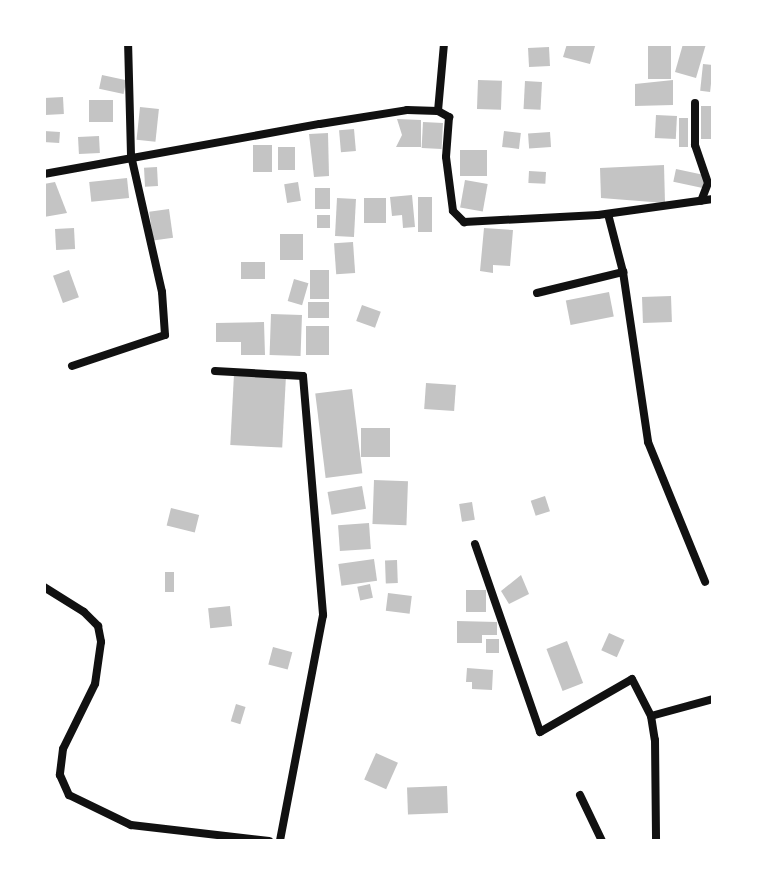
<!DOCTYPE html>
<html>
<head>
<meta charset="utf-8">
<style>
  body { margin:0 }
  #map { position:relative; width:757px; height:885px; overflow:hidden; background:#fff; font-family:"Exo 2",sans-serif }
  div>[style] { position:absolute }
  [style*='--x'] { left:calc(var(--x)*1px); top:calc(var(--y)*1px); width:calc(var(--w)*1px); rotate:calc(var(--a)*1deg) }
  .building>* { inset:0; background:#c4c4c4; transform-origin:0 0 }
  .minor>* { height:8px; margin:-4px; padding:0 4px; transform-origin:4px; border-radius:4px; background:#111 }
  span { translate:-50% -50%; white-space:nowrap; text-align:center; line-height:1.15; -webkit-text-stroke:6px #fff; paint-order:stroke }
  .frame { position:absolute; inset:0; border:46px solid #fff; pointer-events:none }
</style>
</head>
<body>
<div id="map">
  <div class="building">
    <i style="clip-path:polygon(567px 44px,595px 46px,590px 64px,563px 57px)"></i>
    <i style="left:648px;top:44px;width:23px;height:35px"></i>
    <i style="clip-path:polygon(683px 44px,706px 44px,696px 78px,675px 72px)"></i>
    <i style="left:549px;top:47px;width:19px;height:21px;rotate:87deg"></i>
    <i style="left:703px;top:64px;width:10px;height:27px;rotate:6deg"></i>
    <i style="left:102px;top:75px;width:25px;height:14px;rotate:12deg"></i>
    <i style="left:478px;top:80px;width:24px;height:29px;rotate:2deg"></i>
    <i style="clip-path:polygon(673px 80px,673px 105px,635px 106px,635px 84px)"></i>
    <i style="left:525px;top:81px;width:17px;height:28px;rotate:3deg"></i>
    <i style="left:63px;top:97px;width:17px;height:19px;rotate:87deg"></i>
    <i style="left:89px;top:100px;width:24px;height:22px"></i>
    <i style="left:701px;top:106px;width:12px;height:33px"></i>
    <i style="left:140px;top:107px;width:19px;height:33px;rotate:6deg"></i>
    <i style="left:656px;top:115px;width:21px;height:23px;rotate:3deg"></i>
    <i style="left:679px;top:118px;width:9px;height:29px"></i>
    <i style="clip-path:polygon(397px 119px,421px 120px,421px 147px,396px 147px,402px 135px)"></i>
    <i style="left:423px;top:122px;width:20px;height:26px;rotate:3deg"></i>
    <i style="left:354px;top:129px;width:22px;height:15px;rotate:85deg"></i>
    <i style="left:44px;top:131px;width:16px;height:11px;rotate:4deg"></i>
    <i style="left:504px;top:131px;width:17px;height:16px;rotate:7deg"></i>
    <i style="left:550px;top:132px;width:15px;height:22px;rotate:86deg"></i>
    <i style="clip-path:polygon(328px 133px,329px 176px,314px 177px,309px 134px)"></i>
    <i style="left:99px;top:136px;width:17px;height:21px;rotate:87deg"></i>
    <i style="left:253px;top:145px;width:19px;height:27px"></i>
    <i style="left:278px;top:147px;width:17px;height:23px"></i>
    <i style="left:487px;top:150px;width:26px;height:27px;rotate:90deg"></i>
    <i style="clip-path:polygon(664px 165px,665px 203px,601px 198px,600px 168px)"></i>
    <i style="left:157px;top:167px;width:19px;height:13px;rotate:87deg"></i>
    <i style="left:676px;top:169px;width:30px;height:13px;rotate:12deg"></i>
    <i style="left:529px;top:171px;width:17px;height:12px;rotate:3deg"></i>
    <i style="left:127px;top:178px;width:20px;height:38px;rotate:84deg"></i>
    <i style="left:465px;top:180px;width:23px;height:28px;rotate:10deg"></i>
    <i style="clip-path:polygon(55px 182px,67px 213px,44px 217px,44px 184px)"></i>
    <i style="left:298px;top:182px;width:19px;height:14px;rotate:81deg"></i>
    <i style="left:315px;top:188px;width:15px;height:21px"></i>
    <i style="clip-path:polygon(412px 195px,415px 227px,403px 228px,402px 215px,392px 216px,390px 197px)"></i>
    <i style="left:418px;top:197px;width:14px;height:35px"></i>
    <i style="left:337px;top:198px;width:19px;height:38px;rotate:3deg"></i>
    <i style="left:364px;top:198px;width:22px;height:25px"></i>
    <i style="left:169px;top:209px;width:29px;height:20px;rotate:82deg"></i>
    <i style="left:317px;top:215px;width:13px;height:13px"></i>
    <i style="left:74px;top:228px;width:21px;height:19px;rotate:87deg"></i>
    <i style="clip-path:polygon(484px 228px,513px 230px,510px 266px,493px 265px,493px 273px,480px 271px)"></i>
    <i style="left:280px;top:234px;width:23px;height:26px"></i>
    <i style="left:353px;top:242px;width:31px;height:19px;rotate:86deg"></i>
    <i style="left:241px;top:262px;width:24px;height:17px"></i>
    <i style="left:69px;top:270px;width:29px;height:17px;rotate:70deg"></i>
    <i style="left:310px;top:270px;width:19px;height:29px"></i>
    <i style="left:294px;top:279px;width:15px;height:23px;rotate:16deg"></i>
    <i style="left:609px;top:292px;width:25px;height:44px;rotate:79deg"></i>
    <i style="left:671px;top:296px;width:26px;height:29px;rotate:88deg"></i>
    <i style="left:308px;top:302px;width:21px;height:16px"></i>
    <i style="left:362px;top:305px;width:20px;height:17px;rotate:20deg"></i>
    <i style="left:271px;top:314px;width:31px;height:41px;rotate:2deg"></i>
    <i style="clip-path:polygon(264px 322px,265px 355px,241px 355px,241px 342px,216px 342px,216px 323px)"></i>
    <i style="left:306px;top:326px;width:23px;height:29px"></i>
    <i style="left:234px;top:374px;width:52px;height:71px;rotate:3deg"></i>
    <i style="left:426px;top:383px;width:30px;height:26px;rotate:4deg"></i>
    <i style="left:352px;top:389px;width:85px;height:37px;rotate:83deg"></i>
    <i style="left:390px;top:428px;width:29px;height:29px;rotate:90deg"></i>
    <i style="left:374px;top:480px;width:34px;height:44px;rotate:2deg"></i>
    <i style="left:362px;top:486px;width:23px;height:35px;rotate:80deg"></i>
    <i style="left:545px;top:496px;width:16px;height:15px;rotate:72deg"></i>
    <i style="left:472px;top:502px;width:18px;height:13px;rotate:81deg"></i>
    <i style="left:171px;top:508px;width:29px;height:18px;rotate:14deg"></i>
    <i style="left:369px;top:523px;width:26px;height:31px;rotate:86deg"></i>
    <i style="left:374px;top:559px;width:22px;height:36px;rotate:82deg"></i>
    <i style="left:397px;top:560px;width:23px;height:12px;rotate:88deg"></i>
    <i style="left:165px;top:572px;width:9px;height:20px"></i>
    <i style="clip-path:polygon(521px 575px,529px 594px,509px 604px,501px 591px)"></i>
    <i style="left:370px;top:584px;width:14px;height:13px;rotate:78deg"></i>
    <i style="left:466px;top:590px;width:20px;height:22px"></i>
    <i style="left:388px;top:593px;width:24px;height:18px;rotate:7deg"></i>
    <i style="left:230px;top:606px;width:20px;height:22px;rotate:84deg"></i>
    <i style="clip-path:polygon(457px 621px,497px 622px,497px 635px,482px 635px,482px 643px,457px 643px)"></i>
    <i style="left:609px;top:633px;width:17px;height:19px;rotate:24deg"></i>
    <i style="left:486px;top:639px;width:13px;height:14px"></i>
    <i style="left:567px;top:641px;width:45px;height:22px;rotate:69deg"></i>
    <i style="left:273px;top:647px;width:20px;height:18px;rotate:15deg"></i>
    <i style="clip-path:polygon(467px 668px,493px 670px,492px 690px,472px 689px,472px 682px,466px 682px)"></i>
    <i style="left:236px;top:704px;width:10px;height:18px;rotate:17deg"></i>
    <i style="left:376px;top:753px;width:24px;height:29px;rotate:24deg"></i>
    <i style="left:447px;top:786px;width:27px;height:40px;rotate:88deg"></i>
  </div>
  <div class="minor">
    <i style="--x:695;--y:103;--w:42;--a:90"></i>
    <i style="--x:695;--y:145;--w:40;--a:71.1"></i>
    <i style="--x:708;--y:183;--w:19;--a:111"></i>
    <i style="--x:438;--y:111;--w:67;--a:-84.9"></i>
    <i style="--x:44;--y:174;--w:280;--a:-10.3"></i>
    <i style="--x:320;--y:124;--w:88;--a:-9.1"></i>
    <i style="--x:407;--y:110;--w:31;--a:2"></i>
    <i style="--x:438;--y:111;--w:13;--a:29"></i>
    <i style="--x:449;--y:117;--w:40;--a:94.3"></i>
    <i style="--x:446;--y:157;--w:54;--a:82.6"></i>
    <i style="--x:453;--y:211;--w:16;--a:45"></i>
    <i style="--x:464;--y:222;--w:134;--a:-3"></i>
    <i style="--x:598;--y:215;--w:116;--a:-7.9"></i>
    <i style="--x:608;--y:214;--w:60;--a:75.5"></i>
    <i style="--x:623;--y:272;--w:172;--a:81.6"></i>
    <i style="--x:648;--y:442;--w:151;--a:67.8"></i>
    <i style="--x:537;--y:293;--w:89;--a:-13.7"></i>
    <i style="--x:72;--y:366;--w:98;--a:-18.4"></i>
    <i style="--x:165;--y:335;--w:43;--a:-94"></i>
    <i style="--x:162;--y:292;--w:140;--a:-102.8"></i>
    <i style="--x:131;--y:155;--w:111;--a:-91.5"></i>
    <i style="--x:215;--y:371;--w:88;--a:3.3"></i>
    <i style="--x:303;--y:376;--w:240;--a:85.2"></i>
    <i style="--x:323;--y:615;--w:230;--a:100.8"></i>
    <i style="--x:475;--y:544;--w:199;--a:70.9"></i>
    <i style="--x:540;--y:732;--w:106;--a:-29.9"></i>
    <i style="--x:632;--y:679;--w:42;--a:62.8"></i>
    <i style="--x:651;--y:716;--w:24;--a:81"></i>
    <i style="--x:655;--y:740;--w:101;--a:89.4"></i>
    <i style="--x:44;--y:587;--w:47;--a:32"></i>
    <i style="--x:84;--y:612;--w:20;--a:45"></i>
    <i style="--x:98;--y:626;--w:16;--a:79"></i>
    <i style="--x:101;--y:642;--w:42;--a:98.1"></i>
    <i style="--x:95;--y:684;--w:72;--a:116.2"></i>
    <i style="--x:63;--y:749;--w:26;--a:97"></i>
    <i style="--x:60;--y:775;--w:22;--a:66"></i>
    <i style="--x:69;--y:795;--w:69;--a:25.8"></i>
    <i style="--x:131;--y:825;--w:139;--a:6.6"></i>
    <i style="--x:651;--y:716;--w:64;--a:-15.3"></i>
    <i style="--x:580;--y:795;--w:51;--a:64.4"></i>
  </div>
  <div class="frame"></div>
</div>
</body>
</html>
